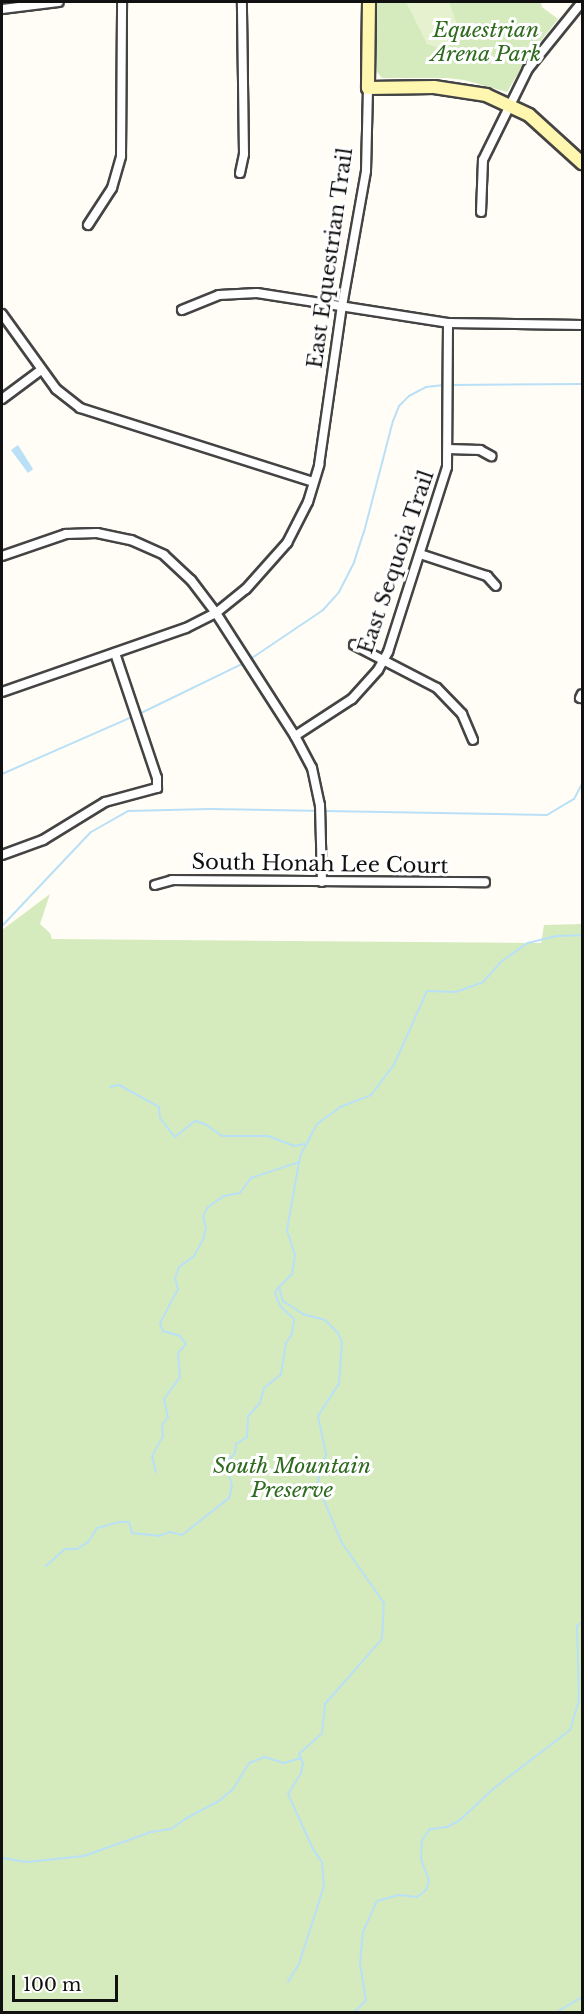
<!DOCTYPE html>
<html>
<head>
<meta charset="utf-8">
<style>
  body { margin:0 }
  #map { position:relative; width:584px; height:2014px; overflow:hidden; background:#fffdf5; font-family:"Libre Baskerville",serif }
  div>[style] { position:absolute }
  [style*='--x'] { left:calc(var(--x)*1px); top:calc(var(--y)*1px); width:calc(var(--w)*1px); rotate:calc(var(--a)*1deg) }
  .green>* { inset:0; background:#d5ebbd }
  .pitch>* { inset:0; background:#e6f2cf }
  .water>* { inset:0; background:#b9e0f7 }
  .stream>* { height:2px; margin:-1px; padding:0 1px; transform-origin:1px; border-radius:1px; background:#b9e0f7 }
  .roads { filter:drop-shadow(2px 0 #444) drop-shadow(-2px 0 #444) drop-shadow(0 2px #444) drop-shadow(0 -2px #444) }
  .street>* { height:8px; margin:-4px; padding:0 4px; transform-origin:4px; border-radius:4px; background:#fff }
  .secondary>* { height:12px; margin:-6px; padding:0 6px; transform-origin:6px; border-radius:6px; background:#fff6b0 }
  span { translate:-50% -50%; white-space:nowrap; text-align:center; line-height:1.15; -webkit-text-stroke:6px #fff; paint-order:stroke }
  .park-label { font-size:21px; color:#2f6b1f; font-style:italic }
  .street-label { font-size:21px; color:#111 }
  .frame { position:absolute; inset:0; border:3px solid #111; pointer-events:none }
  .scale { position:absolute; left:12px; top:1975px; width:106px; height:27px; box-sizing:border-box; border:3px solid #111; border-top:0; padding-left:8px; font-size:18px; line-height:21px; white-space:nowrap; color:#111; -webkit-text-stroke:4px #fff; paint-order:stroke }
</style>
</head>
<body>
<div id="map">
  <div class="green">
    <i style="clip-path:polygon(376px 2px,541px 2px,542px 7px,558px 19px,528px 57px,507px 92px,464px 80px,446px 78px,382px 78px,377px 72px)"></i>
    <i style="clip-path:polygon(50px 894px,40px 924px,50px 933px,52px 939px,541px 943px,544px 925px,582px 924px,582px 2012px,2px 2012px,2px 930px)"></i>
  </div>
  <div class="pitch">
    <i style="clip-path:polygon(406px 2px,449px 2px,458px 27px,453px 43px,442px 49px,427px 44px)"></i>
  </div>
  <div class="water">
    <i style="clip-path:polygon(18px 445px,33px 469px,28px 473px,11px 450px)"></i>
  </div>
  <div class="stream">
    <i style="--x:449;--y:385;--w:133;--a:-0.4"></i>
    <i style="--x:249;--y:660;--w:89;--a:-34"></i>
    <i style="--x:323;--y:610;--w:24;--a:-48"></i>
    <i style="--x:339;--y:592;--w:34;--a:-63"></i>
    <i style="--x:354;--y:562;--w:32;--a:-72"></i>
    <i style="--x:364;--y:532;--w:115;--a:-75.4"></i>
    <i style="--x:393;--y:421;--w:16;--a:-68"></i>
    <i style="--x:399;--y:406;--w:14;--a:-45"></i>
    <i style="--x:409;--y:396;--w:19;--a:-28"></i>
    <i style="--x:426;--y:387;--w:18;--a:-6"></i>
    <i style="--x:139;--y:714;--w:117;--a:-25.9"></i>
    <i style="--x:2;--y:774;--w:144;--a:-23.7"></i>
    <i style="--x:2;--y:926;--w:129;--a:-46.6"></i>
    <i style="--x:91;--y:832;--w:43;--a:-29.6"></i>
    <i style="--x:128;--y:811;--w:81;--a:-1.4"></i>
    <i style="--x:209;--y:809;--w:338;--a:1"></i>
    <i style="--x:547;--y:815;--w:31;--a:-31"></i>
    <i style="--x:574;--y:799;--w:17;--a:-62"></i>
    <i style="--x:110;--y:1087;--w:9;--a:-13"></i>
    <i style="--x:119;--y:1085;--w:46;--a:28.8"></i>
    <i style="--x:159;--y:1107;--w:11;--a:85"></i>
    <i style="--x:160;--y:1118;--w:24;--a:52"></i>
    <i style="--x:175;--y:1137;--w:26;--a:-39"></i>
    <i style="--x:195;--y:1121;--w:10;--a:17"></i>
    <i style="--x:205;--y:1124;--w:21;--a:35"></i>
    <i style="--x:222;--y:1136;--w:46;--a:0"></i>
    <i style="--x:268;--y:1136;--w:28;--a:21"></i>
    <i style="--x:294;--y:1146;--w:11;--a:-10"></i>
    <i style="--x:156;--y:1472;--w:16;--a:-104"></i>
    <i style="--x:152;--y:1456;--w:23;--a:-61"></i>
    <i style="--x:163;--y:1436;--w:11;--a:-95"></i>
    <i style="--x:162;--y:1425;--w:10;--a:-53"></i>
    <i style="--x:168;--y:1417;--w:18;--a:-103"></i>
    <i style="--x:164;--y:1399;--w:27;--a:-54"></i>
    <i style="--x:180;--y:1377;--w:24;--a:-95"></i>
    <i style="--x:178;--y:1353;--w:12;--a:-48"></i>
    <i style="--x:186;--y:1344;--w:10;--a:-127"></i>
    <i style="--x:180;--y:1336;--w:18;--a:-164"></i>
    <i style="--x:163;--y:1331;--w:9;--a:-111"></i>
    <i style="--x:160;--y:1323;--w:38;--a:-62"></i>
    <i style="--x:178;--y:1289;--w:11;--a:-105"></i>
    <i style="--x:175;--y:1278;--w:12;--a:-70"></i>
    <i style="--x:179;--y:1267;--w:19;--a:-36"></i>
    <i style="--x:194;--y:1256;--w:18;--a:-61"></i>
    <i style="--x:203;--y:1240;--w:12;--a:-76"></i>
    <i style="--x:206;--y:1228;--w:12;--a:-104"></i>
    <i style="--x:203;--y:1216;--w:10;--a:-61"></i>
    <i style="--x:208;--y:1207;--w:19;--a:-35"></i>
    <i style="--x:224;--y:1196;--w:16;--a:-11"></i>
    <i style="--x:240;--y:1193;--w:19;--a:-54"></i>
    <i style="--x:251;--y:1178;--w:51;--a:-18.4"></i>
    <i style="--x:46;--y:1566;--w:25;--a:-42"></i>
    <i style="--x:65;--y:1549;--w:12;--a:0"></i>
    <i style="--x:77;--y:1549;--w:13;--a:-32"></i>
    <i style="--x:88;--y:1542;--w:17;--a:-57"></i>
    <i style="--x:97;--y:1528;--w:23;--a:-15"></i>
    <i style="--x:119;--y:1522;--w:10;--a:0"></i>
    <i style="--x:129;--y:1522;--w:11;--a:75"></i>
    <i style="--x:132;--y:1533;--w:27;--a:6"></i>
    <i style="--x:159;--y:1536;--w:12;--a:-20"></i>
    <i style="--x:170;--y:1532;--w:12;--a:14"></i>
    <i style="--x:182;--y:1535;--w:60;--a:-38.2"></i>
    <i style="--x:229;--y:1498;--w:12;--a:-76"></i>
    <i style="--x:232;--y:1486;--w:24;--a:-105"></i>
    <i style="--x:226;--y:1463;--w:13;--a:-48"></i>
    <i style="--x:235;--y:1453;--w:9;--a:-84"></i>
    <i style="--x:236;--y:1444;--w:13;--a:-32"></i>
    <i style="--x:247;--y:1437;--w:21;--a:-87"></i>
    <i style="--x:248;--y:1416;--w:18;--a:-47"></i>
    <i style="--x:260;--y:1403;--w:16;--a:-75"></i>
    <i style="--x:264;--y:1388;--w:22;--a:-39"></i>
    <i style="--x:281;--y:1374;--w:31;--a:-81"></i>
    <i style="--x:286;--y:1343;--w:11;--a:-56"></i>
    <i style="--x:292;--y:1334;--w:15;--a:-82"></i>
    <i style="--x:294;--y:1319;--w:19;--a:-137"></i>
    <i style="--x:280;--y:1306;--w:14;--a:-111"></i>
    <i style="--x:275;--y:1293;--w:6;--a:-59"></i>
    <i style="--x:2;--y:1858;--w:25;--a:9"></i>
    <i style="--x:27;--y:1862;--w:57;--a:-6"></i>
    <i style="--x:84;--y:1856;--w:71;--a:-19.7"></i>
    <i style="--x:151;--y:1832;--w:20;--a:-9"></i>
    <i style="--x:171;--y:1829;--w:17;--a:-36"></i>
    <i style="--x:185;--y:1819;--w:38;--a:-28"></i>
    <i style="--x:219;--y:1801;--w:18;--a:-41"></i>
    <i style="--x:233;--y:1789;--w:31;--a:-58"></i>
    <i style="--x:249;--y:1763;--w:17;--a:-21"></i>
    <i style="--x:265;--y:1757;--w:20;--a:18"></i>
    <i style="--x:284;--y:1763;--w:18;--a:-16"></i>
    <i style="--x:288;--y:1982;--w:21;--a:-59"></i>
    <i style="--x:299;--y:1964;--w:82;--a:-72.2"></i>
    <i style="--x:324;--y:1886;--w:24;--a:-95"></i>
    <i style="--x:322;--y:1862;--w:16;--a:-125"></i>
    <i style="--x:313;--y:1849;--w:60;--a:-114.4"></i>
    <i style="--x:288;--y:1794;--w:25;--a:-58"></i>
    <i style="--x:301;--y:1773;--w:10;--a:-79"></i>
    <i style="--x:303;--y:1763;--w:10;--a:-114"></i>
    <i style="--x:299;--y:1754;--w:31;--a:-42"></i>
    <i style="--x:322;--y:1733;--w:29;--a:-84"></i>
    <i style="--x:325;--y:1704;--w:86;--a:-48.8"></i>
    <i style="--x:382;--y:1639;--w:36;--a:-87"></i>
    <i style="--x:384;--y:1603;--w:73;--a:-125"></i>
    <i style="--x:342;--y:1543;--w:64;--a:-113"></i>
    <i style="--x:317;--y:1484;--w:31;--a:-73"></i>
    <i style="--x:326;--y:1454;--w:39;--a:-102"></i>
    <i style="--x:318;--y:1416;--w:38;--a:-57"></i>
    <i style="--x:339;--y:1384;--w:42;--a:-85.9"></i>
    <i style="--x:342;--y:1342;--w:10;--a:-114"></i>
    <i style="--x:338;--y:1333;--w:18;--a:-135"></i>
    <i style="--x:325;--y:1320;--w:23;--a:-165"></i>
    <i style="--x:303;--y:1314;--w:24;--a:-147"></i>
    <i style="--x:283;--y:1301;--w:15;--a:-106"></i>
    <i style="--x:279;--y:1287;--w:18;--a:-45"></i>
    <i style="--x:292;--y:1274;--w:19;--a:-81"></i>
    <i style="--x:295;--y:1255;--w:26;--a:-108"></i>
    <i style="--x:287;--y:1230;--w:75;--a:-80"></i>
    <i style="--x:300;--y:1156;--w:36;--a:-62"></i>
    <i style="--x:317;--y:1124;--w:29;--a:-36"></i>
    <i style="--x:340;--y:1107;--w:33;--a:-21"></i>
    <i style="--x:371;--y:1095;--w:38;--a:-53"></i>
    <i style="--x:394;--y:1065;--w:81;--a:-66"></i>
    <i style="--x:427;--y:991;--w:29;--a:2"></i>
    <i style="--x:456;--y:992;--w:29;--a:-20"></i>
    <i style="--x:483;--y:982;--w:28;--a:-48"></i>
    <i style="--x:502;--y:961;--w:32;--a:-35"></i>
    <i style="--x:528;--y:943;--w:30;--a:-14"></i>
    <i style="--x:557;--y:936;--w:25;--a:-2"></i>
    <i style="--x:354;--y:2012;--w:16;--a:-43"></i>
    <i style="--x:366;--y:2001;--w:37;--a:-99"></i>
    <i style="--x:360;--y:1964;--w:32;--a:-85"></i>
    <i style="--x:363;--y:1932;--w:34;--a:-66"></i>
    <i style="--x:377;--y:1901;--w:23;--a:-15"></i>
    <i style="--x:399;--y:1895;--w:18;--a:6"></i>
    <i style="--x:417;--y:1897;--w:11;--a:-38"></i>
    <i style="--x:426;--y:1890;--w:10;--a:-73"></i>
    <i style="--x:429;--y:1880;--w:22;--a:-111"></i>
    <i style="--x:421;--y:1859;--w:19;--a:-87"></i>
    <i style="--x:422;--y:1840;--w:14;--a:-54"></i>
    <i style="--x:430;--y:1829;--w:17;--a:-7"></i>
    <i style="--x:447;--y:1827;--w:15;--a:-28"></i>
    <i style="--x:460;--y:1820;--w:45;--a:-43.2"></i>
    <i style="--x:493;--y:1789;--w:97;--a:-37.5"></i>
    <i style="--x:570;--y:1730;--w:30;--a:-73"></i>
    <i style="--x:579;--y:1701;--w:75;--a:-91.5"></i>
    <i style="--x:577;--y:1626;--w:6;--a:-39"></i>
    <i style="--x:557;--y:2012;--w:29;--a:-31"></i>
  </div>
  <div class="roads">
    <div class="street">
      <i style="--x:2;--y:9;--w:57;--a:-7"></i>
      <i style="--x:240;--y:173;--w:19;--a:-78"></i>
      <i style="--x:244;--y:154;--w:152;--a:-90.8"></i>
      <i style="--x:481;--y:212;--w:52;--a:-87.8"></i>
      <i style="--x:483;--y:160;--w:102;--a:-63.7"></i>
      <i style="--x:528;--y:69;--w:86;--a:-51.1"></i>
      <i style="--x:88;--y:225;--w:44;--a:-57"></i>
      <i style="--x:112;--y:188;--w:33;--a:-74"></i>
      <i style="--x:121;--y:156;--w:154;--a:-89.6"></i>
      <i style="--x:182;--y:310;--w:40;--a:-22"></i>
      <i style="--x:219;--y:295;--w:38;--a:-3"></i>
      <i style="--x:257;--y:293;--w:193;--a:8.9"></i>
      <i style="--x:448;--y:323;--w:134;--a:0.9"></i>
      <i style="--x:2;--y:314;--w:92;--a:54.2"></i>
      <i style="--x:56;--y:389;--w:31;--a:38"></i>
      <i style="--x:80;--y:408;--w:244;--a:17.6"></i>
      <i style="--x:2;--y:399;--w:49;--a:-36.6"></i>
      <i style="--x:448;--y:449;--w:32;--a:2"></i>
      <i style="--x:480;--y:450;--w:13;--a:29"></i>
      <i style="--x:420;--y:554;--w:71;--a:18.2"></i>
      <i style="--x:487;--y:576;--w:13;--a:48"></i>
      <i style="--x:2;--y:556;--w:68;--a:-19"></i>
      <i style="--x:66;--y:534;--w:31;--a:-2"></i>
      <i style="--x:97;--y:533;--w:35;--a:12"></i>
      <i style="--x:131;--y:540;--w:36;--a:24"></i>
      <i style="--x:164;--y:555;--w:37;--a:43"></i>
      <i style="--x:191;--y:580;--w:41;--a:52.9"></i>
      <i style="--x:216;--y:613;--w:146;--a:57.3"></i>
      <i style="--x:295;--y:736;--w:36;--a:62"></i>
      <i style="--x:312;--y:768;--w:38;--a:78"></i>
      <i style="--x:320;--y:805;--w:77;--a:88.5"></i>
      <i style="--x:354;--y:645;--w:93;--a:27.4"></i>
      <i style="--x:437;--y:688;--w:36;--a:46"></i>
      <i style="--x:462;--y:714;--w:28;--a:67"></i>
      <i style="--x:2;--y:692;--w:195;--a:-19.2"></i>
      <i style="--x:186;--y:628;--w:34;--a:-27"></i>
      <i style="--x:216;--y:613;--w:38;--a:-39"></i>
      <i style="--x:246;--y:589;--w:62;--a:-48.3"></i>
      <i style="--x:287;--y:543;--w:46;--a:-62.9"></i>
      <i style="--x:308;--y:502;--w:39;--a:-73"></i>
      <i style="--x:319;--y:465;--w:161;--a:-81.8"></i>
      <i style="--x:342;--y:306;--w:137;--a:-79.9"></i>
      <i style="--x:366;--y:171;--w:83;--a:-88.6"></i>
      <i style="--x:580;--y:698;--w:4;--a:-63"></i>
      <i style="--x:295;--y:736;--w:68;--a:-33"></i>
      <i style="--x:352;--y:699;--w:39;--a:-48"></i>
      <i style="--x:378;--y:670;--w:21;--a:-61"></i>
      <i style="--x:388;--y:652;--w:194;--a:-72.3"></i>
      <i style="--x:447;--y:467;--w:144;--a:-89.6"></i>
      <i style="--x:2;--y:855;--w:44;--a:-20.1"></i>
      <i style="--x:43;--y:840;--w:73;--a:-31.5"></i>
      <i style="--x:105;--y:802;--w:54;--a:-15.1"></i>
      <i style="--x:157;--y:788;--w:10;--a:-90"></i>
      <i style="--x:157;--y:778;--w:132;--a:-108.6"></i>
      <i style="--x:155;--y:885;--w:18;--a:-16"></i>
      <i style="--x:172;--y:880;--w:313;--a:0.4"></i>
    </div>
    <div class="secondary">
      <i style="--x:369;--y:2;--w:86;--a:90.7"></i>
      <i style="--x:368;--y:88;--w:66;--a:-0.9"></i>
      <i style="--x:434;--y:87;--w:53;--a:8.7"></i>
      <i style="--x:486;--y:95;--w:47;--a:24.9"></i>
      <i style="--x:529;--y:115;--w:72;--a:42.2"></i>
    </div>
  </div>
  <div class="park-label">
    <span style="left:486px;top:42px">Equestrian<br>Arena Park</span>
    <span style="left:292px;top:1478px">South Mountain<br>Preserve</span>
  </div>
  <div class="street-label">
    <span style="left:330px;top:258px;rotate:-82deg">East Equestrian Trail</span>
    <span style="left:396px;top:562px;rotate:-71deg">East Sequoia Trail</span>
    <span style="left:320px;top:864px;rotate:1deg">South Honah Lee Court</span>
  </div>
  <div class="frame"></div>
  <div class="scale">100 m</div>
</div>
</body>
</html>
